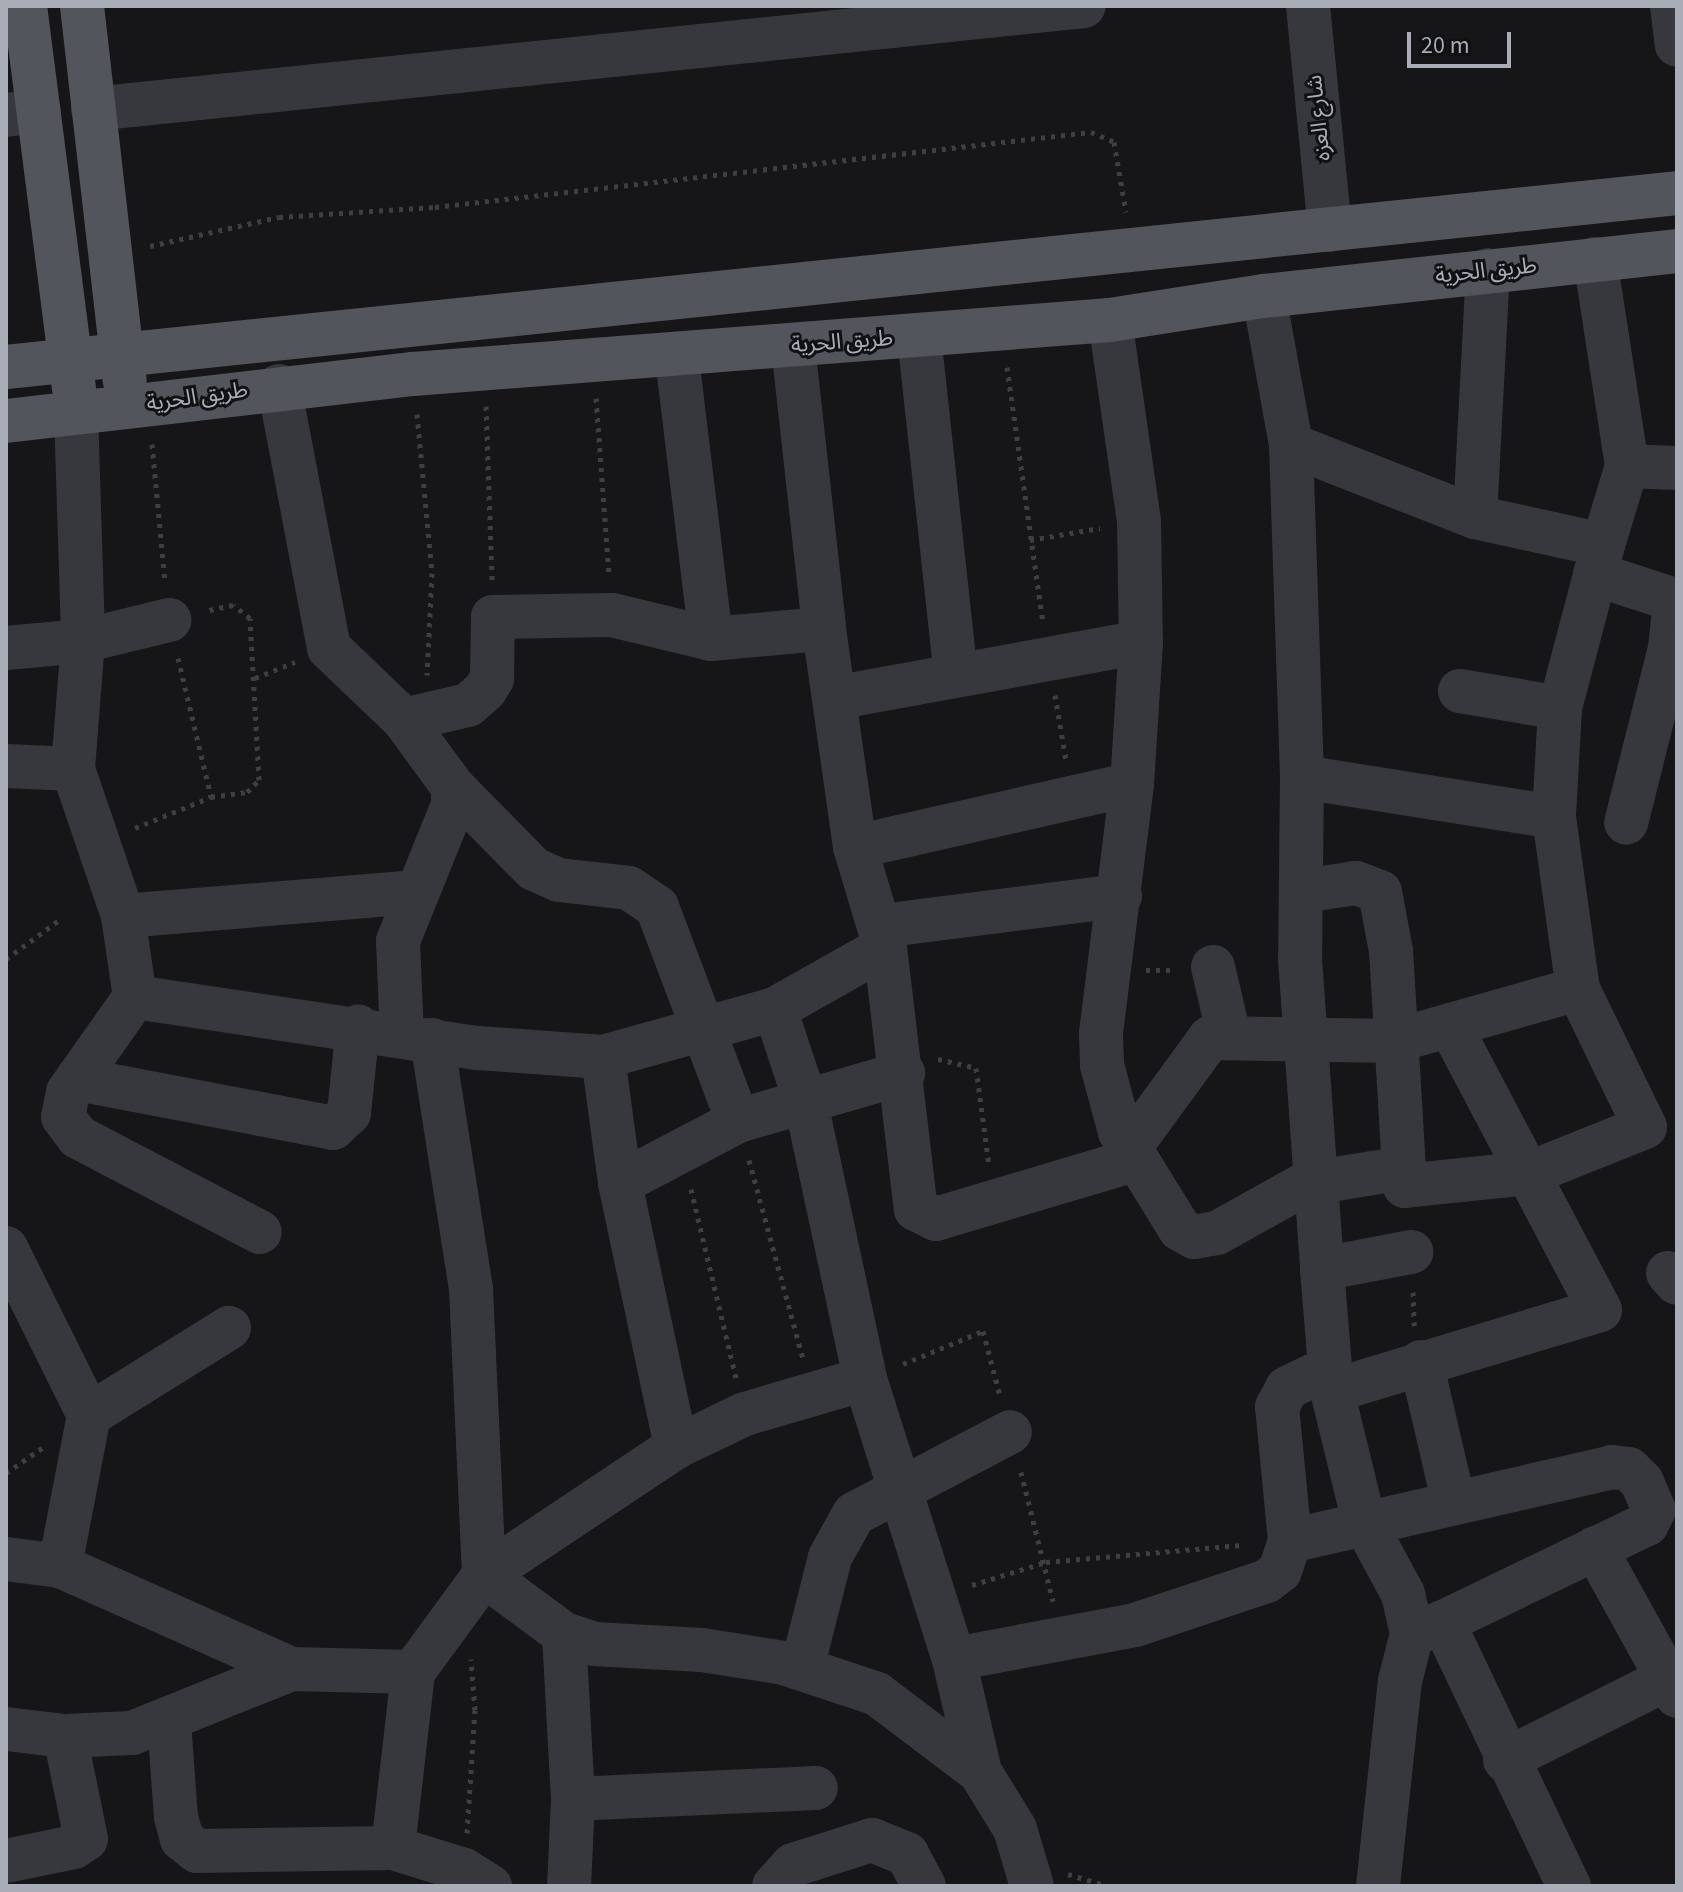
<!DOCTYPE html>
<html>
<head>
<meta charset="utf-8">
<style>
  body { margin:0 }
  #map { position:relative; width:1683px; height:1892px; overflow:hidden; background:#161618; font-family:"Source Sans 3","Noto Sans Arabic",sans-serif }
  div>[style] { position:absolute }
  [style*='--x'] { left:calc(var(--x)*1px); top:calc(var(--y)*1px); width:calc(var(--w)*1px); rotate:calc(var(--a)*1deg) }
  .path>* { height:5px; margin-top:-2.5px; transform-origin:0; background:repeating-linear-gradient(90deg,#3d3f44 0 4px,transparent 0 10px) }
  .minor>* { height:44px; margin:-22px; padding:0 22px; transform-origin:22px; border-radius:22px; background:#37383d }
  .major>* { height:44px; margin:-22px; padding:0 22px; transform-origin:22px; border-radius:22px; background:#53555c }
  span { translate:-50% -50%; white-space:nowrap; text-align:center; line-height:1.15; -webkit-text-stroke:6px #111113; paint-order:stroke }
  .street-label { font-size:22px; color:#a8adb8 }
  .frame { position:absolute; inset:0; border:8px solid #a8adb8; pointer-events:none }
  .scale { position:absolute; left:1407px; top:32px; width:104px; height:36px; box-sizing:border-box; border:4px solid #a8adb8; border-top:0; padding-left:10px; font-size:24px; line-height:28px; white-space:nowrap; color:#a8adb8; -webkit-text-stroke:6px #111113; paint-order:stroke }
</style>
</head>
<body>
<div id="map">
  <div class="path">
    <i style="--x:150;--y:246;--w:132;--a:-12.7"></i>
    <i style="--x:279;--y:217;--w:156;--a:-3.7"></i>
    <i style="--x:435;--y:207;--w:660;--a:-6.52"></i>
    <i style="--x:1091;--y:132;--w:25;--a:23"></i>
    <i style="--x:1114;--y:142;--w:71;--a:80.3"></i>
    <i style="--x:1007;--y:367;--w:258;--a:82"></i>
    <i style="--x:596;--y:398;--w:178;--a:85.8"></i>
    <i style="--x:486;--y:406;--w:174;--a:88"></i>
    <i style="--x:417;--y:414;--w:160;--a:84.6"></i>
    <i style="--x:432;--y:573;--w:102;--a:92.8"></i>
    <i style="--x:152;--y:444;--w:138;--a:84.6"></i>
    <i style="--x:1030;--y:540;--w:71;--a:-9.7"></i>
    <i style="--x:178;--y:658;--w:143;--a:76.6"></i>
    <i style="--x:255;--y:678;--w:43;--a:-21.8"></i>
    <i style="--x:1055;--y:695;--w:66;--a:80.4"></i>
    <i style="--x:135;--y:828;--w:82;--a:-22.2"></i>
    <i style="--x:211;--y:797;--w:36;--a:-8"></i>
    <i style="--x:247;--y:792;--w:17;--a:-45"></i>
    <i style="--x:259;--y:780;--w:162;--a:-93.2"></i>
    <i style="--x:250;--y:618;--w:21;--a:-143"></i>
    <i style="--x:233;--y:605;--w:29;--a:168"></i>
    <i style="--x:6;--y:959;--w:66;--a:-36.3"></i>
    <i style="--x:1146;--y:970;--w:30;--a:0"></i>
    <i style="--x:938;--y:1059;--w:39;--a:13"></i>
    <i style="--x:976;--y:1068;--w:98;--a:82.4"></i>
    <i style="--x:749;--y:1160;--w:206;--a:74.8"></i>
    <i style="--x:691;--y:1189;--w:194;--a:76.6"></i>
    <i style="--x:1413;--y:1292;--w:34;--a:88"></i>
    <i style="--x:903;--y:1364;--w:87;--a:-22.4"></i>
    <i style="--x:983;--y:1331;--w:67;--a:75.3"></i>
    <i style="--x:1021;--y:1472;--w:133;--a:76.1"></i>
    <i style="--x:6;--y:1473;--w:44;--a:-34.8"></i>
    <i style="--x:972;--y:1585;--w:77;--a:-17.3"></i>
    <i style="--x:1046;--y:1562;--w:196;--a:-5"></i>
    <i style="--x:467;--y:1833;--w:123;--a:-86.3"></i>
    <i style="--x:475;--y:1710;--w:51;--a:-94.5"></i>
    <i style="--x:1068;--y:1874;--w:42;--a:16.7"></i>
  </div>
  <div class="minor">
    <i style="--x:1308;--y:6;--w:225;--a:84.4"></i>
    <i style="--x:1672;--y:6;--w:39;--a:83"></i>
    <i style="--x:93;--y:109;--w:996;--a:-5.93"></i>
    <i style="--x:6;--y:115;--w:33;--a:-7"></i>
    <i style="--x:1595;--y:259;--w:209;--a:81.2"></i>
    <i style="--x:1627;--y:466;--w:83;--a:106.9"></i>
    <i style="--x:1264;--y:296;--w:151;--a:79.7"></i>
    <i style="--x:1291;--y:445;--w:332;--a:88.1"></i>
    <i style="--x:1302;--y:777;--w:182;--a:90.6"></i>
    <i style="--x:1300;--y:959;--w:311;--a:85.9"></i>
    <i style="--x:1110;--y:320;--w:203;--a:81.8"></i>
    <i style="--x:1139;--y:521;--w:121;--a:89.1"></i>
    <i style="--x:1141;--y:642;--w:142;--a:93.6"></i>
    <i style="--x:1132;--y:784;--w:252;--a:97.1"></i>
    <i style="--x:1101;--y:1034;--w:31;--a:88"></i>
    <i style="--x:1102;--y:1065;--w:69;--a:75"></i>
    <i style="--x:1120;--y:1132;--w:114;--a:58.3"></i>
    <i style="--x:1180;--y:1229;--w:16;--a:30"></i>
    <i style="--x:1194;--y:1237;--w:23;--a:-10"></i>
    <i style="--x:1217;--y:1233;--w:101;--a:-29.1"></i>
    <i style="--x:1305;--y:1184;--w:100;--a:-9.2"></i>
    <i style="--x:919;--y:336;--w:340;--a:83.8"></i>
    <i style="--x:793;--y:346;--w:285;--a:83.7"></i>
    <i style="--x:824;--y:629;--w:220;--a:81.9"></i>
    <i style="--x:855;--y:847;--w:104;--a:73.3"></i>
    <i style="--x:885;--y:947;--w:264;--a:83.3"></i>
    <i style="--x:916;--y:1209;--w:22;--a:27"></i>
    <i style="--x:936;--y:1219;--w:207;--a:-16.6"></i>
    <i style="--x:279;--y:386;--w:267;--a:79.2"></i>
    <i style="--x:329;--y:648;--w:104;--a:43.8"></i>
    <i style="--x:404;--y:720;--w:83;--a:53.8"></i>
    <i style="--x:453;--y:787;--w:18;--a:90"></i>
    <i style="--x:453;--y:805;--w:147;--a:112"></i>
    <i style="--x:398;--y:941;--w:94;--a:87.6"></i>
    <i style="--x:76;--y:412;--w:229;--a:88.2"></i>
    <i style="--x:83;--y:641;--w:128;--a:94.5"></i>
    <i style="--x:73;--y:769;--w:155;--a:71.2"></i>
    <i style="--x:123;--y:916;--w:82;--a:81.6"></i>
    <i style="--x:135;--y:997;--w:116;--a:125.2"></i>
    <i style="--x:68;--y:1092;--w:25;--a:101"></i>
    <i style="--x:63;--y:1117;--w:25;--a:53"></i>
    <i style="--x:78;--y:1137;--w:205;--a:27.6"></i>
    <i style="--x:1291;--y:445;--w:198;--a:21.4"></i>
    <i style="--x:1475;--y:517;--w:131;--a:12.3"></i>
    <i style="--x:1603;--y:545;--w:169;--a:104.8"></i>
    <i style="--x:1560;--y:708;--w:109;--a:93.2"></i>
    <i style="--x:1554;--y:817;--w:174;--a:82.1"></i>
    <i style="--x:1578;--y:989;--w:153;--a:64.1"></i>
    <i style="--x:1645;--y:1127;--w:124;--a:158.2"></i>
    <i style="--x:1530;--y:1173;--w:126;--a:174.1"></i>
    <i style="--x:1405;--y:1186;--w:235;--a:-93.4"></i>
    <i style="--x:1391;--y:951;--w:60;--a:-100.6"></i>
    <i style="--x:1380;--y:892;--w:26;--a:-159"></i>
    <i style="--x:1356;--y:883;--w:54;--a:171.4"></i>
    <i style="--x:1627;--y:466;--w:50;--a:2.3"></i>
    <i style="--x:1475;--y:517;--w:247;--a:-87"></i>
    <i style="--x:1595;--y:574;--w:84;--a:18"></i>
    <i style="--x:1675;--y:600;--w:48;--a:95.9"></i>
    <i style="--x:1670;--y:648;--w:180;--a:104.1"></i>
    <i style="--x:711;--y:639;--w:113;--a:-5.1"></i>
    <i style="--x:6;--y:648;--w:77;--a:-5.2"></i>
    <i style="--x:83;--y:641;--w:89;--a:-13.7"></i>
    <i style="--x:1460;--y:691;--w:101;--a:9.6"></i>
    <i style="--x:834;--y:698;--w:312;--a:-10.3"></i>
    <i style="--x:404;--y:720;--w:66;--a:-13.2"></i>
    <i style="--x:468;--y:705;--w:23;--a:-41"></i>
    <i style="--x:485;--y:690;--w:13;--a:-58"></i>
    <i style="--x:492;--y:679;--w:62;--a:-89.1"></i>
    <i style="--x:493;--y:617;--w:119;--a:-1"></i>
    <i style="--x:612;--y:615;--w:102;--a:13.6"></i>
    <i style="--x:711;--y:639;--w:285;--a:-96.9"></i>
    <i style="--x:6;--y:766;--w:67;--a:2.6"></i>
    <i style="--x:1302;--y:777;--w:255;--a:9"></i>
    <i style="--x:453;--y:787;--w:115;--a:45.4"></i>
    <i style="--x:534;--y:869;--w:27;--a:24"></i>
    <i style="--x:559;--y:880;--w:70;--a:6.5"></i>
    <i style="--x:629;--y:888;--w:34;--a:34"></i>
    <i style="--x:657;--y:907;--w:229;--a:69.3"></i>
    <i style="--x:855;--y:847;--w:284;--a:-12.8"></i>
    <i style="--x:123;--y:916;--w:295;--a:-4.7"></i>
    <i style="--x:881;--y:926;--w:241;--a:-7.2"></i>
    <i style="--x:1213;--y:967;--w:71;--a:76.9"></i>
    <i style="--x:135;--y:997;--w:347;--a:8.5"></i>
    <i style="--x:478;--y:1048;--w:125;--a:4.1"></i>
    <i style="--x:603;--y:1057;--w:179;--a:-15.6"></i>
    <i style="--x:775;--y:1009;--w:126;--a:-29.4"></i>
    <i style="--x:775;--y:1009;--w:99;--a:71.7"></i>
    <i style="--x:806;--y:1103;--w:282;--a:77.9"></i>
    <i style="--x:865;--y:1379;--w:294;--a:72.4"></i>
    <i style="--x:432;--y:1040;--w:252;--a:81.1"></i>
    <i style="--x:471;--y:1289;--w:286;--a:87.4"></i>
    <i style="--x:484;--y:1575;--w:99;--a:36.4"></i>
    <i style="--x:564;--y:1634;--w:32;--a:18"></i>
    <i style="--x:594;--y:1644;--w:108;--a:3.2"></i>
    <i style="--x:702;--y:1650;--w:83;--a:9"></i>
    <i style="--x:784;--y:1663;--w:98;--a:18.4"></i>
    <i style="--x:877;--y:1694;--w:129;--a:37.1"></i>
    <i style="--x:980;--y:1772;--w:67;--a:58.4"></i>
    <i style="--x:1015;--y:1829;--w:59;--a:73.4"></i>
    <i style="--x:603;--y:1057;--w:127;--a:82.3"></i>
    <i style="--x:620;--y:1183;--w:270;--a:78"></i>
    <i style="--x:77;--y:1079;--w:261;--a:10.8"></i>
    <i style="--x:333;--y:1128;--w:22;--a:-43"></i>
    <i style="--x:349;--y:1113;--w:87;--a:-84.1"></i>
    <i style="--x:1128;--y:1150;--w:139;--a:-53.8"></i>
    <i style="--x:1210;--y:1038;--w:184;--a:0.9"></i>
    <i style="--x:1394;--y:1041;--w:191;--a:-15.8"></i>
    <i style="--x:620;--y:1183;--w:133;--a:-27.7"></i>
    <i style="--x:738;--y:1121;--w:172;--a:-16.2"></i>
    <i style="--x:6;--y:1248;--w:186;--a:63.6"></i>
    <i style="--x:89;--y:1415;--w:154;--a:100.9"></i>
    <i style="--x:1668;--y:1273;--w:13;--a:48"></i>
    <i style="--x:1421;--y:1362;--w:142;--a:76.9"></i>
    <i style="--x:1332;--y:1391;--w:280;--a:-16.8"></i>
    <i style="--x:1600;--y:1310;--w:322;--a:-117.8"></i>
    <i style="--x:89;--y:1415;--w:165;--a:-31.9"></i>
    <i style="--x:1290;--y:1541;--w:330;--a:-12.9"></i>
    <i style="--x:1612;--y:1467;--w:17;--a:7"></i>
    <i style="--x:1629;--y:1469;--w:18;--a:45"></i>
    <i style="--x:1642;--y:1482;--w:30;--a:67"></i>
    <i style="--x:1654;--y:1510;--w:16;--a:117"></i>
    <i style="--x:1647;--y:1524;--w:226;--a:154.3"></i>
    <i style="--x:1595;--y:1548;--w:169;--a:61"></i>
    <i style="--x:6;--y:1559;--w:54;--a:7.4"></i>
    <i style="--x:60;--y:1566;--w:253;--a:24"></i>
    <i style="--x:291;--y:1669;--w:122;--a:1.4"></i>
    <i style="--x:1416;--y:1633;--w:29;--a:-22"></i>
    <i style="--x:1443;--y:1622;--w:293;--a:64.5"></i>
    <i style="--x:564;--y:1634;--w:165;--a:86.9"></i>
    <i style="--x:573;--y:1799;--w:87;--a:92.6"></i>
    <i style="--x:802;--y:1668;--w:114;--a:-75.8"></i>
    <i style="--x:830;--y:1557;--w:49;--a:-60.8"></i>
    <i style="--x:854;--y:1514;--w:176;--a:-27.7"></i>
    <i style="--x:169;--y:1722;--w:95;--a:85.8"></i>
    <i style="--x:176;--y:1817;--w:23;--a:75"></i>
    <i style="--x:182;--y:1839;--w:19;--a:39"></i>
    <i style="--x:197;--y:1851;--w:196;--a:-0.9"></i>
    <i style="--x:393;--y:1848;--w:74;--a:17.2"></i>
    <i style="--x:464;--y:1870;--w:31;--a:32"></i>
    <i style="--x:6;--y:1729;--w:59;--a:6.8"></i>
    <i style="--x:65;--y:1736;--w:67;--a:-2.6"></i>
    <i style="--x:132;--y:1733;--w:171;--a:-21.9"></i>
    <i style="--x:1505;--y:1760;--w:192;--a:-26.6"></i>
    <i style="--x:980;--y:1772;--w:116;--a:-103"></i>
    <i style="--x:954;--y:1659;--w:184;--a:-10.6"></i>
    <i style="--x:1135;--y:1625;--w:139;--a:-18.4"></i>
    <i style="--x:1267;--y:1581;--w:16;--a:-38"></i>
    <i style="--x:1280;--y:1571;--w:32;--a:-72"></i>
    <i style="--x:1290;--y:1541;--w:135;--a:-95.5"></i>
    <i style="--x:1277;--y:1407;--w:21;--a:-62"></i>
    <i style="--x:1287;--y:1388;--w:44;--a:-25.4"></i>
    <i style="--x:573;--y:1799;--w:243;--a:-2.6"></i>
    <i style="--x:393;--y:1848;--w:177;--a:-83.5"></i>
    <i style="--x:413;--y:1672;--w:120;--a:-53.8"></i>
    <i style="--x:484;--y:1575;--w:231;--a:-33.7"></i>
    <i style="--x:676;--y:1447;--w:76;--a:-25.6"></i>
    <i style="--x:745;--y:1414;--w:125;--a:-16.3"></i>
    <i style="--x:6;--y:1861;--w:69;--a:-11.6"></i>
    <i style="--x:74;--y:1847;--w:14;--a:-34"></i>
    <i style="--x:86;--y:1839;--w:105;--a:-101.5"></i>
    <i style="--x:774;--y:1886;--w:28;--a:-48"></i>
    <i style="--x:793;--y:1865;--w:83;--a:-17.6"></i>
    <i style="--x:872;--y:1840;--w:38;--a:22"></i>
    <i style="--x:907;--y:1854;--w:36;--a:62"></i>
    <i style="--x:1378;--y:1886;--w:206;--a:-83.9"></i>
    <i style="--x:1400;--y:1681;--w:49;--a:-75.7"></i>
    <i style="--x:1412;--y:1634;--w:41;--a:-102.7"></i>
    <i style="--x:1403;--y:1594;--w:82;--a:-118.4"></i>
    <i style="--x:1364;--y:1522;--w:135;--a:-103.7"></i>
    <i style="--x:1332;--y:1391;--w:122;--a:-94.7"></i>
    <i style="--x:1322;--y:1269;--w:91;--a:-10.8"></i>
  </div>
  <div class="major">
    <i style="--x:25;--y:6;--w:386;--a:82.7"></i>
    <i style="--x:82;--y:6;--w:377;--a:83.5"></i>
    <i style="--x:6;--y:367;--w:1680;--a:-5.94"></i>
    <i style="--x:6;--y:421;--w:410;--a:-6.6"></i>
    <i style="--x:413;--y:374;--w:699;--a:-4.43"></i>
    <i style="--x:1110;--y:320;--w:156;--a:-8.9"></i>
    <i style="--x:1264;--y:296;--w:415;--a:-6.2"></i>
  </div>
  <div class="street-label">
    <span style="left:1319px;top:118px;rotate:-96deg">شارع العزه</span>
    <span style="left:1486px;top:271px;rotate:-6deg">طريق الحرية</span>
    <span style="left:842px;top:342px;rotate:-4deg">طريق الحرية</span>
    <span style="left:197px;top:397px;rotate:-8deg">طريق الحرية</span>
  </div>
  <div class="frame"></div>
  <div class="scale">20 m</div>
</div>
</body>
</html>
